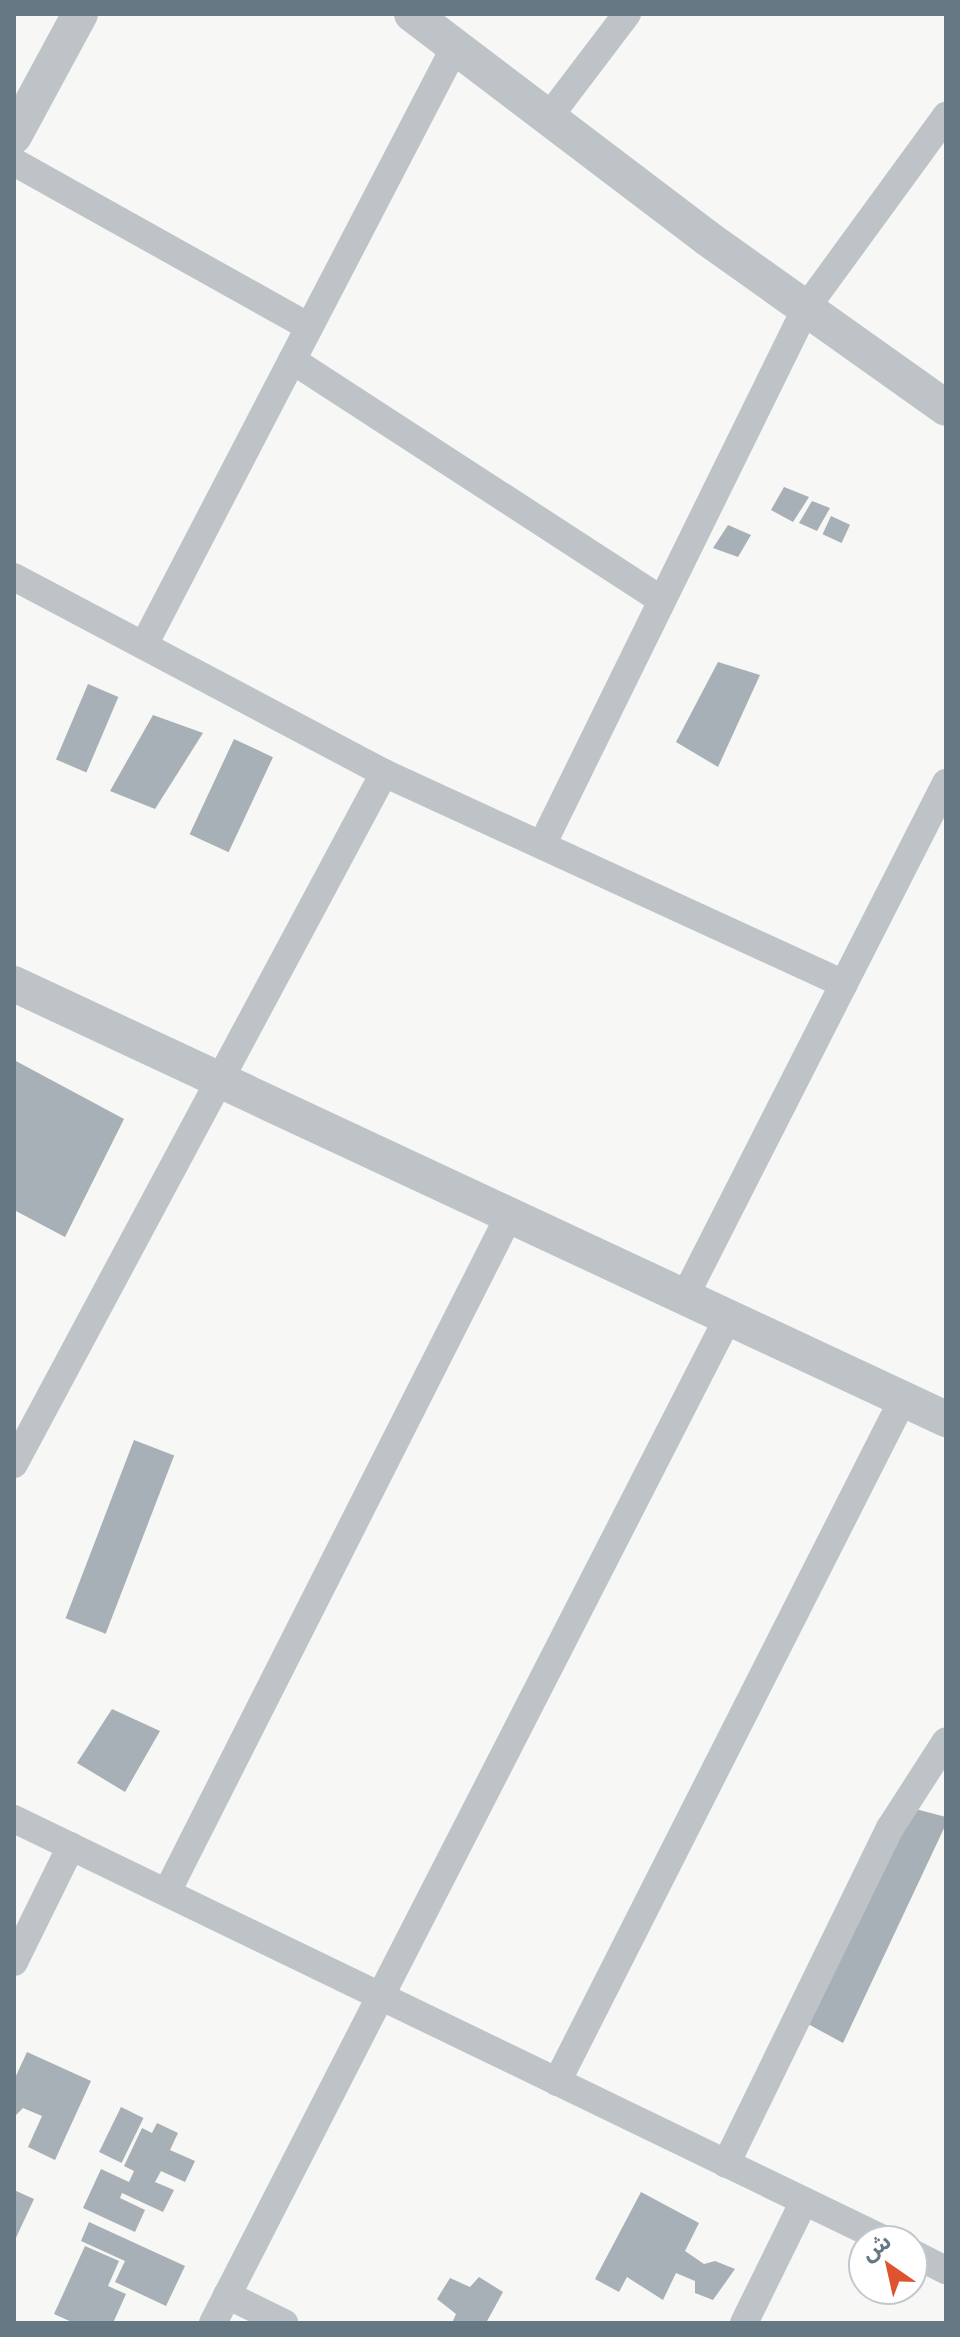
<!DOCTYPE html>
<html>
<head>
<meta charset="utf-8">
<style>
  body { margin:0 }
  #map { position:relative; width:960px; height:2337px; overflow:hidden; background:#f7f7f5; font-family:Quicksand,"Noto Sans Arabic",sans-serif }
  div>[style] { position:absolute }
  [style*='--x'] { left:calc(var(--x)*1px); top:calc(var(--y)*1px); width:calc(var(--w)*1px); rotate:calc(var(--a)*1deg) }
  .building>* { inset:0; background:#a7b0b6; transform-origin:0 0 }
  .minor>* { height:28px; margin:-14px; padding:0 14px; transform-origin:14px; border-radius:14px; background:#bec3c7 }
  .tertiary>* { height:36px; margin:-18px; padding:0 18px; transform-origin:18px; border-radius:18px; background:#bec3c7 }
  span { translate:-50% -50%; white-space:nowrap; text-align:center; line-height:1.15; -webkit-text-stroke:8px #fff; paint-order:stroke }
  .frame { position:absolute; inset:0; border:16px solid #677885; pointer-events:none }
  .north { position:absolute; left:848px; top:2225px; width:80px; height:80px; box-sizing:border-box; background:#fff; border:2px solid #c2c9ce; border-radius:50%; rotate:326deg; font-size:22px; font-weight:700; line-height:32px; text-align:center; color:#677885 }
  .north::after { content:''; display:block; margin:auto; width:28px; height:36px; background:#de542e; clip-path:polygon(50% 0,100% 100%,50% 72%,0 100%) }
</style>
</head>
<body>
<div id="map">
  <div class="building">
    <i style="clip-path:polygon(784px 487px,809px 497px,793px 522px,771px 510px)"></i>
    <i style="clip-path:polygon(812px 501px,830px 508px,817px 531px,799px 523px)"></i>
    <i style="left:831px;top:516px;width:21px;height:20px;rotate:25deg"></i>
    <i style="clip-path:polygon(728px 525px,751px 535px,738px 557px,713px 548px)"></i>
    <i style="clip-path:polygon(718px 662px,760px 675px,718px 767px,676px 742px)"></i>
    <i style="left:88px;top:684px;width:33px;height:82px;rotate:23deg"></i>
    <i style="clip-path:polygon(153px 715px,203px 733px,155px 809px,110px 791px)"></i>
    <i style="left:234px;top:739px;width:43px;height:105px;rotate:25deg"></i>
    <i style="clip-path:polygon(14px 1060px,124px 1119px,65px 1237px,14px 1210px)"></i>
    <i style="left:134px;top:1440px;width:43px;height:191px;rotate:21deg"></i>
    <i style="clip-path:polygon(112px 1709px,160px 1731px,125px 1792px,77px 1763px)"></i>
    <i style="clip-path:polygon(904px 1806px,946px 1817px,946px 1824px,843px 2043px,797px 2018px)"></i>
    <i style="clip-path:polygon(27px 2052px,91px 2081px,55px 2160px,28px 2147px,42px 2116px,23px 2108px,14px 2117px,14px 2080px)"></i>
    <i style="left:121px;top:2107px;width:25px;height:50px;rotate:26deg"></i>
    <i style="clip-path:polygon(157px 2123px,178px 2133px,170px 2150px,195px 2161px,185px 2182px,161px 2171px,155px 2182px,174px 2190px,163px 2212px,122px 2193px,120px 2198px,145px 2210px,135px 2232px,83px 2208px,101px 2169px,129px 2182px,134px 2171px,124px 2166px,142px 2128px,152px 2133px)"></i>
    <i style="clip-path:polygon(14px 2190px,34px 2199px,14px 2242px)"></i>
    <i style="clip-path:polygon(641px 2192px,699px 2223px,685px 2251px,704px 2264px,715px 2261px,735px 2269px,713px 2300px,695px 2293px,695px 2281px,676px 2273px,663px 2300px,627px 2277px,619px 2292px,595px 2279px)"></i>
    <i style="clip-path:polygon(89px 2222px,185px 2266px,166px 2306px,115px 2282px,125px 2261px,81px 2241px)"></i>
    <i style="clip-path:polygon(85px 2246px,119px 2261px,108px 2286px,126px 2294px,113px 2323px,74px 2323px,54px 2314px)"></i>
    <i style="clip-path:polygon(479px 2277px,503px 2292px,486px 2323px,452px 2323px,456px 2314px,437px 2299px,450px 2278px,470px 2287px)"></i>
  </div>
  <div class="minor">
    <i style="--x:548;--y:118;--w:131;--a:-52.8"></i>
    <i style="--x:14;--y:162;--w:338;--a:29.2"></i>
    <i style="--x:292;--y:360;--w:441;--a:33"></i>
    <i style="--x:14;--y:577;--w:419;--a:27.9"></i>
    <i style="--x:384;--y:773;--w:506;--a:24.64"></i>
    <i style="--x:145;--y:643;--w:672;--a:-62.52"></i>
    <i style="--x:542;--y:845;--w:598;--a:-63.82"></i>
    <i style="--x:806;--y:308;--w:238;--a:-53.9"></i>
    <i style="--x:684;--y:1298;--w:578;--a:-63.04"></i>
    <i style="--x:14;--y:1464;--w:784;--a:-61.83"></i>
    <i style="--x:14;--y:1819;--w:970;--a:25.8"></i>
    <i style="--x:167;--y:1892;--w:758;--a:-63.16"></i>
    <i style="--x:14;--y:1962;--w:129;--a:-63.8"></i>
    <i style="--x:557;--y:2082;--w:766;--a:-63.13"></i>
    <i style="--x:726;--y:2164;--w:374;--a:-64"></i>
    <i style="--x:890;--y:1828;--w:103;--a:-57.2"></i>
    <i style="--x:912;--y:2253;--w:38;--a:27"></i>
    <i style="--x:227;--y:2295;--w:64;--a:26.2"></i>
    <i style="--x:213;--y:2323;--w:1129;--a:-62.87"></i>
    <i style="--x:744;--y:2323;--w:136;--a:-63.8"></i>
  </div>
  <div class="tertiary">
    <i style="--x:412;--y:14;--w:370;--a:37.2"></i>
    <i style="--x:707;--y:238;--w:293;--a:35.4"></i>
    <i style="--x:14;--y:136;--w:139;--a:-61.6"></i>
    <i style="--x:14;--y:984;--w:1029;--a:25.02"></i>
  </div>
  <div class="frame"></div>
  <div class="north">ش</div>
</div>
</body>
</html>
